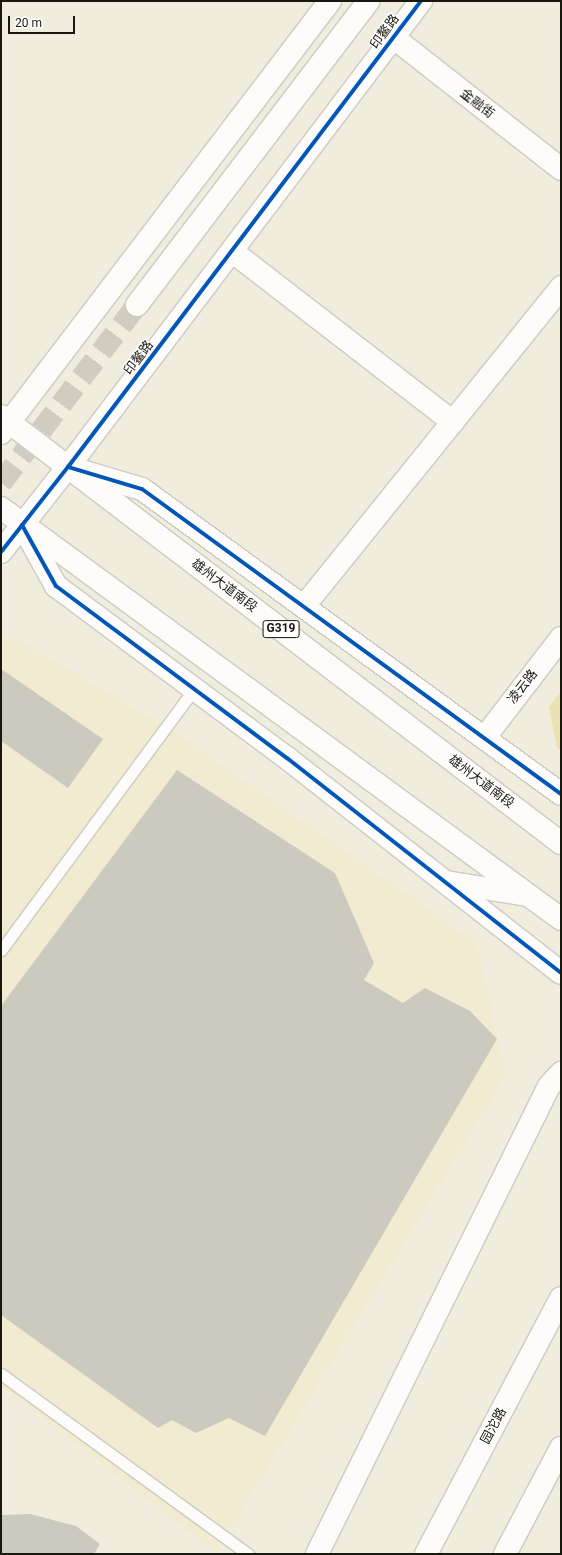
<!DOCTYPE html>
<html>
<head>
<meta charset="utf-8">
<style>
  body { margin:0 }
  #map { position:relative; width:562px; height:1555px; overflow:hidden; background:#f0eddf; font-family:Roboto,"Noto Sans SC",sans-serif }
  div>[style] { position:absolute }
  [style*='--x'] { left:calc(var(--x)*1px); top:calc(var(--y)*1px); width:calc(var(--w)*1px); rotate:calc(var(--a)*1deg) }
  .built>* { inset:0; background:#f1ebd2 }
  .green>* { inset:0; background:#ece1b0 }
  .building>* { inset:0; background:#cccabf }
  .secondary-tunnel>* { height:22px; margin-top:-11px; transform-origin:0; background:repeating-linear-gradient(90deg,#d0cdc0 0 22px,transparent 0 33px) }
  .roads { filter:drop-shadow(1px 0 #cdcbc1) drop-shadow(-1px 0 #cdcbc1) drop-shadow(0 1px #cdcbc1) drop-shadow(0 -1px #cdcbc1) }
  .service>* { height:11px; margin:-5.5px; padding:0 5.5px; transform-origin:5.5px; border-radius:5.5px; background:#fdfcfa }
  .minor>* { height:22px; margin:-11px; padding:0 11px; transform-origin:11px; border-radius:11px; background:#fdfcfa }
  .tertiary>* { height:22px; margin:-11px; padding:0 11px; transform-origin:11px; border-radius:11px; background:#fdfcfa }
  .secondary>* { height:22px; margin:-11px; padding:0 11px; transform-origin:11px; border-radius:11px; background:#fdfcfa }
  .primary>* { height:22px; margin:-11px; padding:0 11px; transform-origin:11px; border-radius:11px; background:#fdfcfa }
  .trunk>* { height:22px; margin:-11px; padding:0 11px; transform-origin:11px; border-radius:11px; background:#fdfcfa }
  .cycleway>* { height:4px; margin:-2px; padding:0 2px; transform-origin:2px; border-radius:2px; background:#0057b8 }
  span { translate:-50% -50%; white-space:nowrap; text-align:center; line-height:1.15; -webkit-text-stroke:3px #fff; paint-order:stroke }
  .shield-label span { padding:1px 3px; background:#fff; border:1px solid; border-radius:3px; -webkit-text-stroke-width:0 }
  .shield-label { font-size:12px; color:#19170e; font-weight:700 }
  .street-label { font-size:13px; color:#19170e }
  .frame { position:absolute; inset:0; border:2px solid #19170e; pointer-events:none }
  .scale { position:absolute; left:8px; top:16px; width:67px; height:18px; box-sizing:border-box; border:2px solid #19170e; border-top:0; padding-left:5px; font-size:12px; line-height:14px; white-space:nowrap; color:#19170e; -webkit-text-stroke:3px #fff; paint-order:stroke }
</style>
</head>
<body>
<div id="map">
  <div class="built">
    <i style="clip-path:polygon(1px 638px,21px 641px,178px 734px,477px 943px,506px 1076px,216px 1553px,1px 1386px)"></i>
  </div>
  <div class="green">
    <i style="clip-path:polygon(561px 691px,561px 751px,557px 748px,549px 707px)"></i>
  </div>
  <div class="building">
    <i style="clip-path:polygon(1px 669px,103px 739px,68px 788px,1px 741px)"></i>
    <i style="clip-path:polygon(177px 770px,335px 873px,374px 963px,364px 980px,403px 1003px,425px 988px,470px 1011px,497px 1039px,265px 1436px,229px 1418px,196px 1433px,172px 1420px,158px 1428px,1px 1315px,1px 1006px)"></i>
    <i style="clip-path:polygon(30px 1514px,76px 1526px,100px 1544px,94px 1554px,1px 1554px,1px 1515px)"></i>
  </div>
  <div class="secondary-tunnel">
    <i style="--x:1;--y:483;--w:224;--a:-52.6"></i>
  </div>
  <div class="roads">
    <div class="service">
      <i style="--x:1;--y:950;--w:325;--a:-53.5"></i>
      <i style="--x:1;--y:1374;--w:306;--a:36.1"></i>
    </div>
    <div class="minor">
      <i style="--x:233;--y:252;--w:278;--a:37.7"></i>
      <i style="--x:68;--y:467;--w:77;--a:16.6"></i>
      <i style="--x:142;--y:489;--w:518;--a:36.05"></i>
      <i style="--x:22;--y:525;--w:70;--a:60.9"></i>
      <i style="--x:56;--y:586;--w:288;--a:36.7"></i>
      <i style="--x:287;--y:758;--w:348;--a:38.1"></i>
      <i style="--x:304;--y:606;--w:410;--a:-51.1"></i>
      <i style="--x:446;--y:882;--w:82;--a:9.1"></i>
      <i style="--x:317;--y:1554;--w:522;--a:-63.63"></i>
      <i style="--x:549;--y:1086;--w:18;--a:-47"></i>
    </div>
    <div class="tertiary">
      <i style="--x:394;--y:38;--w:212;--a:38.1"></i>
      <i style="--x:1;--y:433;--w:543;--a:-52.71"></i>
      <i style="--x:1;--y:552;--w:108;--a:-51.8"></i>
      <i style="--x:68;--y:467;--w:585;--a:-52.86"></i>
      <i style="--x:485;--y:737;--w:125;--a:-52.5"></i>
    </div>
    <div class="secondary">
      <i style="--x:137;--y:305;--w:382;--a:-52.7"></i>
    </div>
    <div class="primary">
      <i style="--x:426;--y:1554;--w:289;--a:-62.2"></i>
      <i style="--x:505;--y:1554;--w:120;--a:-62.2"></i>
    </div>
    <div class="trunk">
      <i style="--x:1;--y:416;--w:704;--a:37.33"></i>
      <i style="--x:1;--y:508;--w:695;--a:36.28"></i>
    </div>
  </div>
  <div class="cycleway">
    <i style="--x:68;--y:467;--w:77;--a:16.6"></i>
    <i style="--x:142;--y:489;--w:518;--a:36.05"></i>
    <i style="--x:22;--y:525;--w:70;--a:60.9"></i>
    <i style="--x:56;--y:586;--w:288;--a:36.7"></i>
    <i style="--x:287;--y:758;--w:348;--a:38.1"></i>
    <i style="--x:1;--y:552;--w:108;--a:-51.8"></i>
    <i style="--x:68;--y:467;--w:585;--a:-52.86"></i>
  </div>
  <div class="shield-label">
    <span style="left:281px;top:629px">G319</span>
  </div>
  <div class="street-label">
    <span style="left:385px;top:32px;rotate:-54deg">印鳌路</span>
    <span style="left:477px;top:104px;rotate:38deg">金融街</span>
    <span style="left:139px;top:358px;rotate:-53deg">印鳌路</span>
    <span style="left:224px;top:586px;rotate:37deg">雄州大道南段</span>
    <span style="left:523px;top:687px;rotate:-52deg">凌云路</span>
    <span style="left:481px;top:782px;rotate:37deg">雄州大道南段</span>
    <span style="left:494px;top:1426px;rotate:-62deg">园沱路</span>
  </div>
  <div class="frame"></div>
  <div class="scale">20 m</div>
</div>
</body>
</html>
